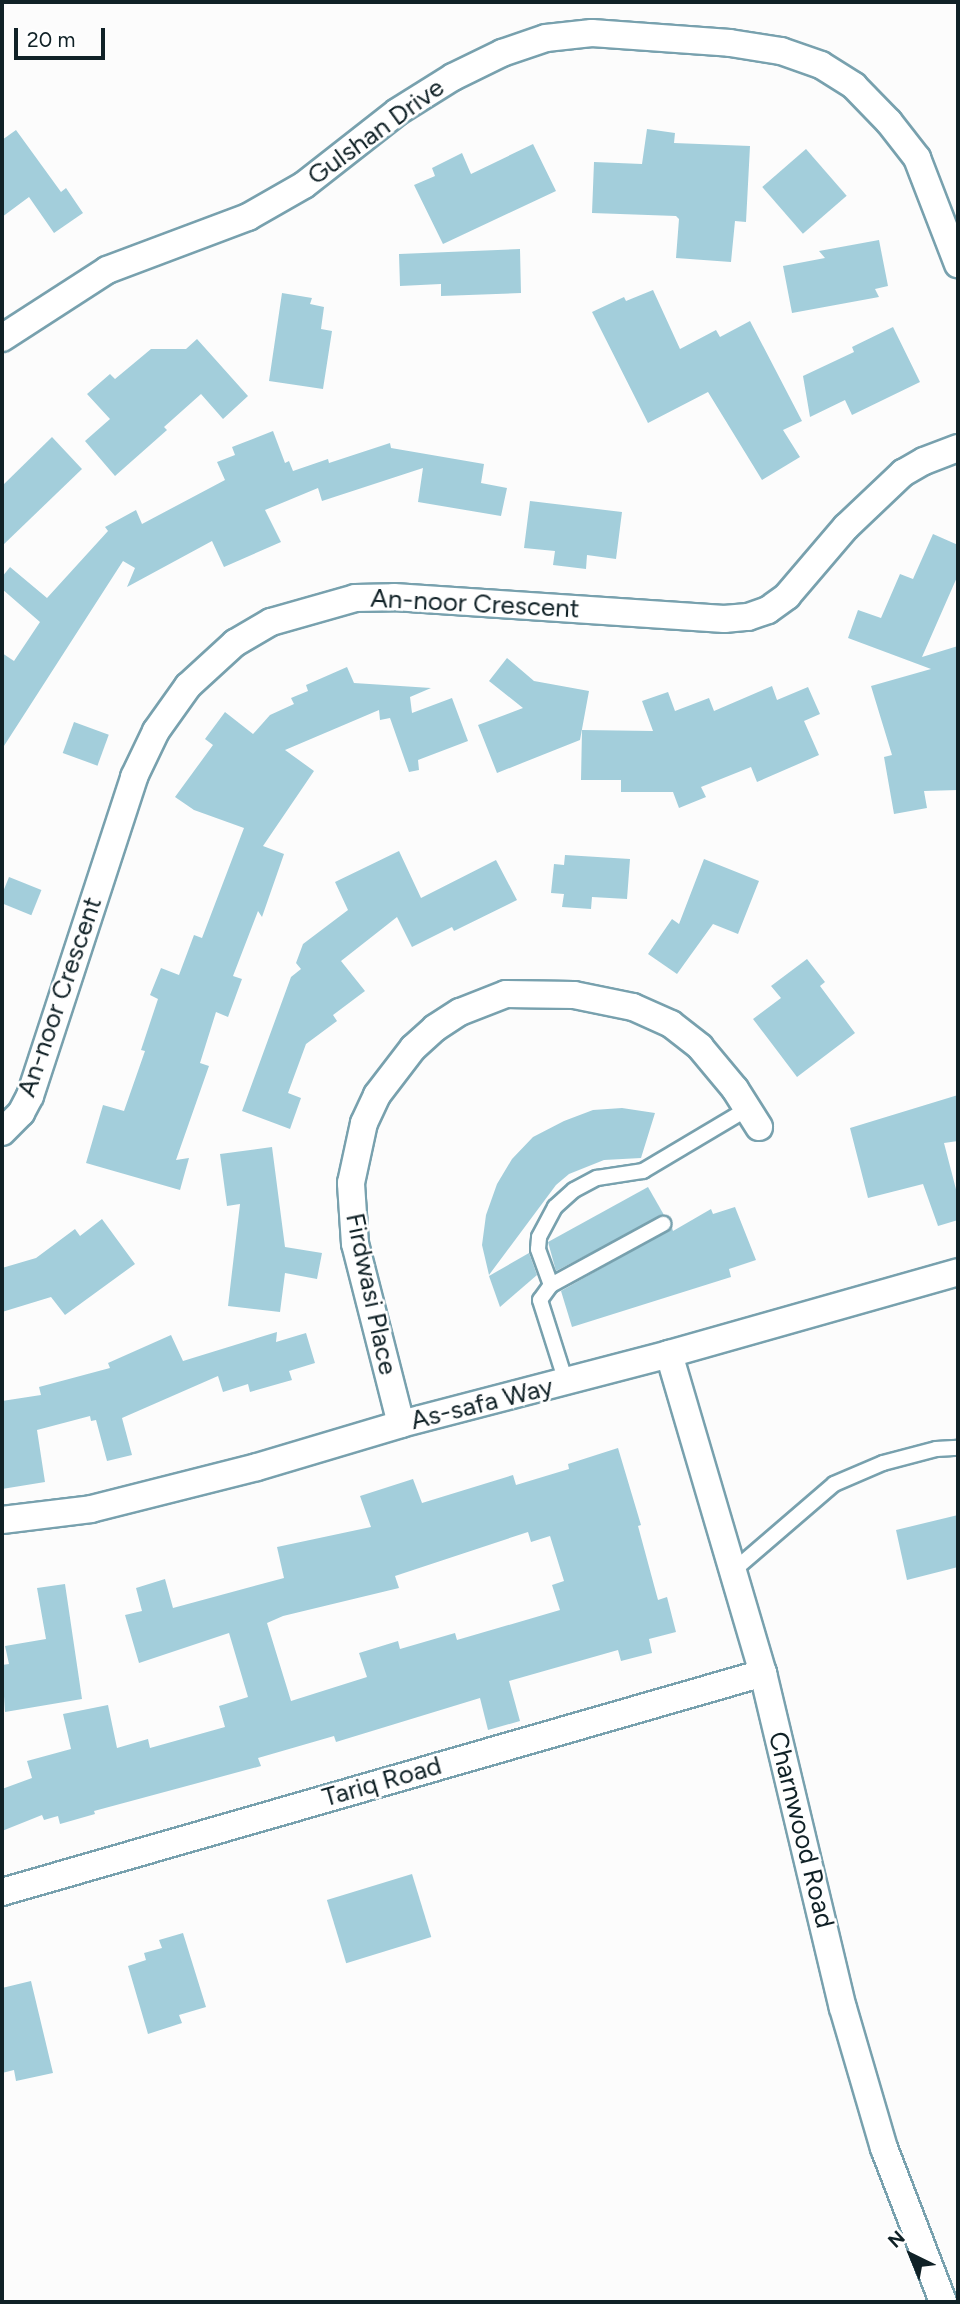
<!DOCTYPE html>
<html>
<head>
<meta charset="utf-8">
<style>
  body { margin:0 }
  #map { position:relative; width:960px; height:2304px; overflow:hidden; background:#fcfcfc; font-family:Figtree,sans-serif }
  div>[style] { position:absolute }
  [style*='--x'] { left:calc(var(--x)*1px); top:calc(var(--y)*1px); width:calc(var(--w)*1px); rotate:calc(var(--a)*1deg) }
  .building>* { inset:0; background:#a3cedb; transform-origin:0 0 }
  .roads { filter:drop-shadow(2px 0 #78a1ae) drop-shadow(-2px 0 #78a1ae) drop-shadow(0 2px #78a1ae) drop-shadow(0 -2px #78a1ae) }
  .lane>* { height:14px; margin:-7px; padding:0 7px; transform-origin:7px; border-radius:7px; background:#fff }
  .street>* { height:26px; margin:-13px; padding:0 13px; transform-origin:13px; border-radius:13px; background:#fff }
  span { translate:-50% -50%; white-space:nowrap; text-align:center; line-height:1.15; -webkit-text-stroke:5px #fff; paint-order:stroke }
  .street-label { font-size:26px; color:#102126 }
  .frame { position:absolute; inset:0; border:4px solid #102126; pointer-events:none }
  .north { position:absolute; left:876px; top:2220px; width:70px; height:70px; -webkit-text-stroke:5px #fff; paint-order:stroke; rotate:317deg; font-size:19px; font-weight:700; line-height:28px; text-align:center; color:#102126 }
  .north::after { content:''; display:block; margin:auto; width:24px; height:32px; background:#102126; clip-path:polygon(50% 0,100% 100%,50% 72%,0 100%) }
  .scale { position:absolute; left:14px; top:28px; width:91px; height:32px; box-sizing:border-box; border:4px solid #102126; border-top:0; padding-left:9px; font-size:21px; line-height:24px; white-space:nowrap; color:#102126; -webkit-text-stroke:5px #fff; paint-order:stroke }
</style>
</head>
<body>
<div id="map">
  <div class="building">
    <i style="clip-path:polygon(647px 129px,675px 133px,674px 143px,750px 146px,746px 222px,735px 221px,731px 262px,676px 258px,679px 219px,676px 216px,592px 213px,594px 162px,642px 164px)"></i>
    <i style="clip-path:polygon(16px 130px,61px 192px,66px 188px,83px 213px,54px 233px,29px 197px,2px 217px,2px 140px)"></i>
    <i style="clip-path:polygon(533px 144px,556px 191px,443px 244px,414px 185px,435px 176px,432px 168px,462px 153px,471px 174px)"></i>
    <i style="left:806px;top:149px;width:62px;height:58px;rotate:49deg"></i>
    <i style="clip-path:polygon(879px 240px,888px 286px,875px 289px,879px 297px,792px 313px,783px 266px,825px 258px,819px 251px)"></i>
    <i style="clip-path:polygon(520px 249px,521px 293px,441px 296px,441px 284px,400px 286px,399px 254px)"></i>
    <i style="clip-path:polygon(653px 290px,680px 349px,716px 330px,720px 337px,750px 321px,802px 421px,783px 430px,800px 457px,762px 480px,708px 392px,648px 423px,592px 312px,624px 297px,626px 301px)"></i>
    <i style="clip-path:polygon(282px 293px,312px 298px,310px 304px,324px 307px,321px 329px,332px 331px,323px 389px,269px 381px)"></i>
    <i style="clip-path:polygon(893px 327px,920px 382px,852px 415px,845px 400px,810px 417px,803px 376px,854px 352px,852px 347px)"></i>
    <i style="clip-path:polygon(197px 339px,248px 396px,223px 419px,201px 394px,164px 427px,167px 430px,115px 476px,85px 441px,110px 419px,87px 394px,110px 374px,115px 379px,151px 349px,186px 349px)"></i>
    <i style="clip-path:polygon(273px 431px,285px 463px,289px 461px,293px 471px,328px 459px,329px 463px,390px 443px,391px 448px,484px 464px,481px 483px,507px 488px,501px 516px,418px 502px,423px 468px,322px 501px,318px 488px,265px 510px,281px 542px,224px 567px,212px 541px,127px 587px,135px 568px,123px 561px,2px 749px,2px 653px,14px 661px,40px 622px,2px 589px,2px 577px,10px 567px,47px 598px,108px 531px,105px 527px,136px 510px,142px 524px,225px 480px,217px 462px,235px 455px,232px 447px)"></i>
    <i style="clip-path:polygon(52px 437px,82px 469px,2px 546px,2px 486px)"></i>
    <i style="clip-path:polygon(530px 501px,622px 512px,616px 559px,587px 555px,586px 569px,553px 565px,555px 551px,524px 548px)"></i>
    <i style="clip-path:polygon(933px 534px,958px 545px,958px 575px,922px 657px,958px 646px,958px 790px,924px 791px,927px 808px,894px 814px,884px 757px,892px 755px,871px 686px,931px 669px,848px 638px,858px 610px,881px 618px,900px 574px,913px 579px)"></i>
    <i style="clip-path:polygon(507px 658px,534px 681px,589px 691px,580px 740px,497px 773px,478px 725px,523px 708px,489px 681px)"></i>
    <i style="clip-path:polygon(347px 667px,354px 683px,431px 688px,410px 697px,412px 713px,452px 698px,468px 741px,418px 760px,419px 770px,409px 772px,390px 718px,380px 720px,379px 710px,285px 750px,314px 771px,263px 846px,284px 854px,262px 917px,258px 911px,233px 976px,242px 979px,228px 1017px,216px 1012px,200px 1063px,209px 1066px,176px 1160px,189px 1158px,180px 1190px,86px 1163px,103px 1105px,124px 1111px,145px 1051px,141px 1050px,158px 999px,150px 995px,161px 968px,179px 975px,194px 935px,202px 938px,244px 828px,194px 810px,175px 797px,213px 745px,205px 739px,225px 712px,253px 734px,270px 715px,294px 704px,291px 698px,308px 691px,306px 685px)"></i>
    <i style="clip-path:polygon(772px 686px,777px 700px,808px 687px,820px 714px,804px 721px,819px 755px,757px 782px,751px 767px,701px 787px,706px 797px,679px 808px,673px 792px,621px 792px,621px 780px,581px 780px,582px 730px,653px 731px,642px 701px,668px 692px,675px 711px,709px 698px,714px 711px)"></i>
    <i style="left:74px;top:722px;width:37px;height:33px;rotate:20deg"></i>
    <i style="clip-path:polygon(399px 851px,421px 898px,496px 860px,517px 900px,454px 931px,452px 927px,412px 947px,397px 917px,341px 961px,365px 991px,333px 1015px,337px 1021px,306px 1044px,288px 1093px,301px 1098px,290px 1129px,242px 1111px,291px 977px,301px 969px,296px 963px,303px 944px,348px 910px,335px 882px)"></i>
    <i style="clip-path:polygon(565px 855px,630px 859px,627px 899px,592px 897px,591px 909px,562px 907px,564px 894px,551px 893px,554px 864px,564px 865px)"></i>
    <i style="clip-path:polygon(704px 859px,759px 881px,738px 934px,713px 924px,677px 974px,648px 954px,672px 919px,679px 924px)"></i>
    <i style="left:9px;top:877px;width:35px;height:27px;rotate:22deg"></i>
    <i style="clip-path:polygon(807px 959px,825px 982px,820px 986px,855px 1033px,797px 1077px,753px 1019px,781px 998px,771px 986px)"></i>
    <i style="clip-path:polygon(958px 1095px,958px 1141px,944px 1143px,958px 1197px,958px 1220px,938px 1226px,923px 1184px,868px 1198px,850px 1128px)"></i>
    <i style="clip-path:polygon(622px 1108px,655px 1113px,641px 1158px,604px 1160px,569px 1174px,556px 1185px,489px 1275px,482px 1245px,486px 1215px,497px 1184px,512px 1159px,533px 1137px,564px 1121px,593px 1110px)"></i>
    <i style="clip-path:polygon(272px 1147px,285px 1247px,322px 1253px,317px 1279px,285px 1273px,280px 1312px,228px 1306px,240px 1204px,227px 1206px,220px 1154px)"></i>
    <i style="clip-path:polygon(648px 1187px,664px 1215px,556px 1271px,548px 1242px)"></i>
    <i style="clip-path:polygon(735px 1207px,756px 1260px,729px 1269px,731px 1277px,572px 1327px,561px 1291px,672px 1228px,673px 1231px,711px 1209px,713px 1214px)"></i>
    <i style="clip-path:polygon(102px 1219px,135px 1264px,65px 1315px,51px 1297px,2px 1312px,2px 1268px,36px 1258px,75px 1229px,80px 1236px)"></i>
    <i style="clip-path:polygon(529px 1253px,537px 1275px,500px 1307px,489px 1276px)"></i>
    <i style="clip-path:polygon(277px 1332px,276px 1342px,306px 1333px,315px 1363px,289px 1371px,292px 1380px,250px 1392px,248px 1384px,223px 1392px,218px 1376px,122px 1418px,132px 1455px,107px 1461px,96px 1420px,91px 1421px,90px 1416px,37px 1430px,45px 1482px,2px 1489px,2px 1401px,41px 1395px,39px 1387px,110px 1368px,108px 1363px,171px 1335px,183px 1361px)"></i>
    <i style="clip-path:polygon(evenodd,618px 1448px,641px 1525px,638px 1526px,658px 1600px,667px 1597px,676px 1632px,649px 1639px,652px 1653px,621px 1661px,618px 1650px,509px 1681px,520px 1721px,488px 1730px,480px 1698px,336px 1742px,334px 1736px,258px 1758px,261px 1766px,94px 1811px,95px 1814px,60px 1824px,58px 1816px,44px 1820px,42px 1815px,2px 1831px,2px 1789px,32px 1778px,27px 1761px,71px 1749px,63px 1714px,108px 1705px,117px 1748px,148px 1739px,150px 1748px,225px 1727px,219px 1706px,248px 1697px,229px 1633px,139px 1663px,125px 1615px,142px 1611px,136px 1588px,165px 1579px,173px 1608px,284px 1578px,277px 1547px,371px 1527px,360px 1496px,413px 1479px,422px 1503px,513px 1475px,516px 1485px,569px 1469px,568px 1464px,618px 1448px,528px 1532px,531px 1542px,550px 1536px,564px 1581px,552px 1585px,560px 1610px,457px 1640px,455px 1633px,400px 1649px,398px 1641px,359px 1653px,367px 1677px,291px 1701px,267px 1623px,283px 1616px,399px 1588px,395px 1576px,528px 1532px)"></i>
    <i style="clip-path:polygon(958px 1515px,958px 1567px,907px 1580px,896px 1530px)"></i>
    <i style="clip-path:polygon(65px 1584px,82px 1699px,5px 1712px,2px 1665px,9px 1664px,5px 1646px,46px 1639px,37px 1588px)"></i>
    <i style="left:412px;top:1874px;width:66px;height:89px;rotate:73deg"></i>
    <i style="clip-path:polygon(183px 1933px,206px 2007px,179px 2015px,182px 2023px,148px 2034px,128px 1966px,146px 1960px,144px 1953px,162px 1948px,159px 1940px)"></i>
    <i style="clip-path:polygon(31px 1981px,53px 2073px,16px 2081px,14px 2070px,2px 2073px,2px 1988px)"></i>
  </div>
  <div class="roads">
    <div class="lane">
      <i style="--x:551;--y:1285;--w:128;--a:-28.6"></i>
      <i style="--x:566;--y:1382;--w:86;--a:-107.6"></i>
      <i style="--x:540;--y:1300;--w:19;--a:-54"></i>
      <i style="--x:551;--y:1285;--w:38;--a:-110"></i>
      <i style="--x:538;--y:1249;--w:12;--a:-85"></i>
      <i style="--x:539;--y:1237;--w:34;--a:-62"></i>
      <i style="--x:555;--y:1207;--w:25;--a:-42"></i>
      <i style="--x:574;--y:1190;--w:26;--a:-28"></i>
      <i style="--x:597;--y:1178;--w:47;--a:-8.7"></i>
      <i style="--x:643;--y:1171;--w:121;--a:-30.8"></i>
      <i style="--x:733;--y:1571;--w:133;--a:-40.7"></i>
      <i style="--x:834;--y:1484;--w:53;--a:-23.2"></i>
      <i style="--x:883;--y:1463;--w:55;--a:-14.8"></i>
      <i style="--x:936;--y:1449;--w:22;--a:-3"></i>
    </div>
    <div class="street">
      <i style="--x:2;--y:338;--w:125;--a:-32.9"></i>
      <i style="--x:107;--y:270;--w:151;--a:-20.6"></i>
      <i style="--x:248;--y:217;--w:64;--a:-29.7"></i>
      <i style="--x:304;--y:185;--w:118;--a:-38.1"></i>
      <i style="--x:397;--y:112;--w:66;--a:-32"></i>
      <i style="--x:453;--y:77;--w:55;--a:-26.1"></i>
      <i style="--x:502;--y:53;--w:46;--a:-18.8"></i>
      <i style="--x:546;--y:38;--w:46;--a:-6.2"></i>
      <i style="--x:592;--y:33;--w:138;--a:4.1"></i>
      <i style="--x:730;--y:43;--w:52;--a:8.9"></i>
      <i style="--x:781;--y:51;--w:42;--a:19.3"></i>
      <i style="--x:821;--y:65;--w:39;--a:32"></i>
      <i style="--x:854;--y:86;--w:50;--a:45.8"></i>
      <i style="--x:889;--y:122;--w:46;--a:52.1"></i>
      <i style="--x:917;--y:158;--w:114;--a:68.9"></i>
      <i style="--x:2;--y:1132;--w:27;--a:-45"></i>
      <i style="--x:21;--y:1113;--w:19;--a:-62"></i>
      <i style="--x:30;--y:1096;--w:336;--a:-71.9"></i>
      <i style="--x:134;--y:777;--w:51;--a:-64.4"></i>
      <i style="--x:156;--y:731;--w:55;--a:-54.6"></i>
      <i style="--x:188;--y:686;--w:64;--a:-42.5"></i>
      <i style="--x:235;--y:643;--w:42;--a:-30.3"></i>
      <i style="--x:271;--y:622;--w:87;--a:-15.9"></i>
      <i style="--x:355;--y:598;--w:39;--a:-1"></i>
      <i style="--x:394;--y:597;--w:331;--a:3.8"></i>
      <i style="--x:724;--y:619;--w:24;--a:-5"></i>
      <i style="--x:748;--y:617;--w:21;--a:-19"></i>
      <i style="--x:768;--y:610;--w:24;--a:-36"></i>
      <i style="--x:787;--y:596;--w:91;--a:-49.5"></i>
      <i style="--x:846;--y:527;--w:79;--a:-43.5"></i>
      <i style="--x:903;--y:473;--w:24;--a:-30"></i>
      <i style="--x:924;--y:461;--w:36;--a:-21"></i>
      <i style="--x:669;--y:1354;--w:333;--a:73.6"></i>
      <i style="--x:763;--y:1673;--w:344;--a:76.6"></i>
      <i style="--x:843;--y:2008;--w:146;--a:73.7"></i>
      <i style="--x:884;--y:2148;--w:165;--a:69"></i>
      <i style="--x:401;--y:1424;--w:186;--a:-104.3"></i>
      <i style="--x:355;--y:1244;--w:61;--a:-93.8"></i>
      <i style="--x:351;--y:1183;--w:61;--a:-77.8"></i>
      <i style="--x:364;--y:1123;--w:31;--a:-65"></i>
      <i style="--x:377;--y:1095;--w:59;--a:-52.5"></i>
      <i style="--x:413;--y:1048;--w:30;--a:-42"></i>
      <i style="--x:435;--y:1028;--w:30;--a:-33"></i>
      <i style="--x:460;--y:1012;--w:49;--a:-21.4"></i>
      <i style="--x:506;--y:994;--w:68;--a:0.8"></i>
      <i style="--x:574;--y:995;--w:60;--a:11.5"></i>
      <i style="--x:633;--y:1007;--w:42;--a:24.1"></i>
      <i style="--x:671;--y:1024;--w:37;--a:38"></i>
      <i style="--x:700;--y:1047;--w:55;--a:50.2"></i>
      <i style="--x:735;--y:1089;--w:45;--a:57.7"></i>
      <i style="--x:2;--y:1520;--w:90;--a:-7"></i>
      <i style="--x:91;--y:1509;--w:171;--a:-14.2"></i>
      <i style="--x:257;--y:1467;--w:150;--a:-16.6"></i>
      <i style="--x:401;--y:1424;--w:277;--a:-14.6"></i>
      <i style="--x:669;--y:1354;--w:300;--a:-15.8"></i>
      <i style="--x:2;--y:1892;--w:792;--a:-16.05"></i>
    </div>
  </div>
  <div class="street-label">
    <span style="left:376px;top:132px;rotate:-36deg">Gulshan Drive</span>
    <span style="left:475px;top:604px;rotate:3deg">An-noor Crescent</span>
    <span style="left:60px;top:997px;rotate:-71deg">An-noor Crescent</span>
    <span style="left:371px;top:1294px;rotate:78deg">Firdwasi Place</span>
    <span style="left:482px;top:1404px;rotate:-14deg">As-safa Way</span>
    <span style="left:382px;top:1782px;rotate:-16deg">Tariq Road</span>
    <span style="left:801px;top:1830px;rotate:76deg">Charnwood Road</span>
  </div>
  <div class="frame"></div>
  <div class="north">N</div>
  <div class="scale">20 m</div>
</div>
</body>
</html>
